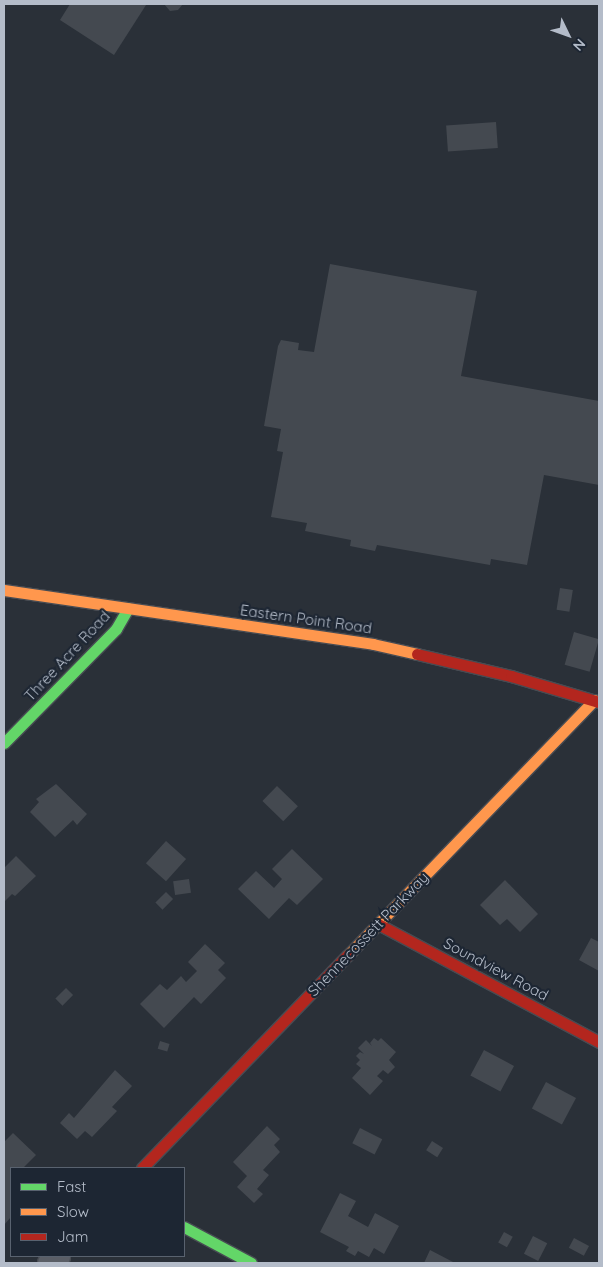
<!DOCTYPE html>
<html>
<head>
<meta charset="utf-8">
<style>
  body { margin:0 }
  #map { position:relative; width:603px; height:1267px; overflow:hidden; background:#2a3038; font-family:Quicksand,sans-serif }
  div>[style] { position:absolute }
  [style*='--x'] { left:calc(var(--x)*1px); top:calc(var(--y)*1px); width:calc(var(--w)*1px); rotate:calc(var(--a)*1deg) }
  .building>* { inset:0; background:#444950; transform-origin:0 0 }
  .roads { filter:drop-shadow(1px 0 #484c53) drop-shadow(-1px 0 #484c53) drop-shadow(0 1px #484c53) drop-shadow(0 -1px #484c53) }
  .street>* { height:25px; margin:-12.5px; padding:0 12.5px; transform-origin:12.5px; border-radius:12.5px; background:#5a5e66 }
  .fast>* { height:11px; margin:-5.5px; padding:0 5.5px; transform-origin:5.5px; border-radius:5.5px; background:#63d668 }
  .slow>* { height:11px; margin:-5.5px; padding:0 5.5px; transform-origin:5.5px; border-radius:5.5px; background:#ff974d }
  .jam>* { height:11px; margin:-5.5px; padding:0 5.5px; transform-origin:5.5px; border-radius:5.5px; background:#b3261e }
  span { translate:-50% -50%; white-space:nowrap; text-align:center; line-height:1.15; -webkit-text-stroke:4.5px #1d2633; paint-order:stroke }
  .street-label { font-size:15px; color:#b4bcc9 }
  .frame { position:absolute; inset:0; border:5px solid #b4bcc9; pointer-events:none }
  .legend { position:absolute; left:10px; top:1167px; width:175px; height:90px; box-sizing:border-box; background:#1d2633; border:1px solid #59626f; margin:0; padding:6px 9px; list-style:none; font-size:15px; color:#b4bcc9 }
  .legend li { display:flex; align-items:center; gap:10px; height:25px }
  .legend b { width:25px; border:1px solid #59626f }
  .north { position:absolute; left:543px; top:10px; width:50px; height:50px; -webkit-text-stroke:4px #1d2633; paint-order:stroke; rotate:132deg; font-size:14px; font-weight:700; line-height:20px; text-align:center; color:#b4bcc9 }
  .north::after { content:''; display:block; margin:auto; width:18px; height:22px; background:#b4bcc9; clip-path:polygon(50% 0,100% 100%,50% 72%,0 100%) }
</style>
</head>
<body>
<div id="map">
  <div class="building">
    <i style="clip-path:polygon(70px 4px,145px 4px,146px 5px,114px 55px,60px 20px)"></i>
    <i style="clip-path:polygon(164px 4px,183px 4px,178px 10px,170px 11px)"></i>
    <i style="left:496px;top:122px;width:26px;height:50px;rotate:86deg"></i>
    <i style="clip-path:polygon(330px 264px,477px 291px,461px 376px,599px 401px,599px 485px,544px 475px,527px 565px,491px 559px,490px 565px,377px 545px,375px 551px,350px 546px,351px 540px,305px 531px,307px 523px,271px 517px,283px 452px,277px 451px,281px 429px,264px 426px,278px 346px,281px 340px,299px 343px,298px 350px,314px 352px)"></i>
    <i style="left:560px;top:588px;width:13px;height:22px;rotate:9deg"></i>
    <i style="left:574px;top:632px;width:26px;height:34px;rotate:16deg"></i>
    <i style="clip-path:polygon(56px 784px,87px 814px,77px 825px,73px 820px,55px 837px,30px 812px,39px 802px,36px 799px)"></i>
    <i style="left:277px;top:786px;width:29px;height:21px;rotate:44deg"></i>
    <i style="left:166px;top:841px;width:27px;height:30px;rotate:42deg"></i>
    <i style="clip-path:polygon(292px 849px,323px 879px,297px 905px,289px 898px,269px 919px,238px 889px,256px 871px,274px 888px,282px 879px,272px 869px)"></i>
    <i style="clip-path:polygon(16px 856px,36px 876px,15px 896px,12px 894px,4px 902px,4px 868px)"></i>
    <i style="left:189px;top:879px;width:14px;height:16px;rotate:82deg"></i>
    <i style="clip-path:polygon(505px 880px,538px 914px,520px 932px,507px 919px,500px 925px,480px 905px)"></i>
    <i style="left:166px;top:892px;width:10px;height:15px;rotate:45deg"></i>
    <i style="clip-path:polygon(591px 938px,599px 942px,599px 971px,579px 960px)"></i>
    <i style="clip-path:polygon(205px 944px,225px 963px,218px 970px,226px 978px,201px 1004px,194px 997px,164px 1028px,140px 1004px,160px 984px,167px 990px,181px 976px,186px 982px,197px 971px,188px 962px)"></i>
    <i style="left:66px;top:988px;width:10px;height:15px;rotate:45deg"></i>
    <i style="clip-path:polygon(374px 1038px,378px 1041px,381px 1038px,396px 1052px,389px 1060px,395px 1067px,388px 1074px,383px 1070px,377px 1076px,383px 1081px,370px 1095px,352px 1078px,361px 1068px,356px 1064px,360px 1060px,356px 1056px,360px 1052px,364px 1054px,358px 1048px,366px 1040px,372px 1046px,370px 1043px)"></i>
    <i style="left:160px;top:1041px;width:10px;height:8px;rotate:17deg"></i>
    <i style="left:484px;top:1050px;width:34px;height:29px;rotate:28deg"></i>
    <i style="clip-path:polygon(115px 1070px,132px 1086px,112px 1107px,117px 1111px,92px 1137px,85px 1131px,77px 1139px,60px 1123px,69px 1113px,74px 1118px)"></i>
    <i style="left:546px;top:1082px;width:34px;height:30px;rotate:28deg"></i>
    <i style="clip-path:polygon(267px 1126px,280px 1139px,274px 1145px,280px 1152px,263px 1170px,269px 1175px,257px 1189px,263px 1194px,254px 1203px,237px 1187px,247px 1176px,233px 1162px)"></i>
    <i style="left:360px;top:1128px;width:25px;height:17px;rotate:27deg"></i>
    <i style="clip-path:polygon(13px 1133px,36px 1155px,23px 1168px,11px 1168px,11px 1217px,4px 1225px,4px 1142px)"></i>
    <i style="left:432px;top:1141px;width:13px;height:11px;rotate:32deg"></i>
    <i style="clip-path:polygon(340px 1193px,356px 1201px,348px 1216px,368px 1227px,375px 1213px,399px 1226px,384px 1254px,374px 1248px,369px 1257px,358px 1251px,355px 1256px,346px 1251px,349px 1247px,320px 1232px)"></i>
    <i style="left:504px;top:1232px;width:10px;height:12px;rotate:29deg"></i>
    <i style="left:533px;top:1236px;width:16px;height:20px;rotate:27deg"></i>
    <i style="left:574px;top:1238px;width:17px;height:11px;rotate:28deg"></i>
    <i style="clip-path:polygon(430px 1250px,455px 1263px,420px 1263px,424px 1263px)"></i>
  </div>
  <div class="roads">
    <div class="street">
      <i style="--x:50;--y:1263;--w:10;--a:-45"></i>
    </div>
    <div class="fast">
      <i style="--x:4;--y:743;--w:160;--a:-45.5"></i>
      <i style="--x:116;--y:629;--w:24;--a:-60"></i>
      <i style="--x:184;--y:1227;--w:76;--a:28.2"></i>
    </div>
    <div class="slow">
      <i style="--x:4;--y:590;--w:373;--a:8.3"></i>
      <i style="--x:373;--y:644;--w:45;--a:12.8"></i>
      <i style="--x:347;--y:956;--w:356;--a:-46"></i>
    </div>
    <div class="jam">
      <i style="--x:417;--y:654;--w:97;--a:13.2"></i>
      <i style="--x:511;--y:676;--w:92;--a:16.5"></i>
      <i style="--x:378;--y:924;--w:251;--a:28.1"></i>
      <i style="--x:142;--y:1168;--w:295;--a:-46"></i>
    </div>
  </div>
  <div class="street-label">
    <span style="left:306px;top:619px;rotate:8deg">Eastern Point Road</span>
    <span style="left:67px;top:656px;rotate:-47deg">Three Acre Road</span>
    <span style="left:368px;top:934px;rotate:-46deg">Shennecossett Parkway</span>
    <span style="left:496px;top:969px;rotate:28deg">Soundview Road</span>
  </div>
  <div class="frame"></div>
  <ul class="legend">
  <li><b style="height:6px;background:#63d668"></b>Fast</li>
  <li><b style="height:6px;background:#ff974d"></b>Slow</li>
  <li><b style="height:6px;background:#b3261e"></b>Jam</li>
  </ul>
  <div class="north">N</div>
</div>
</body>
</html>
